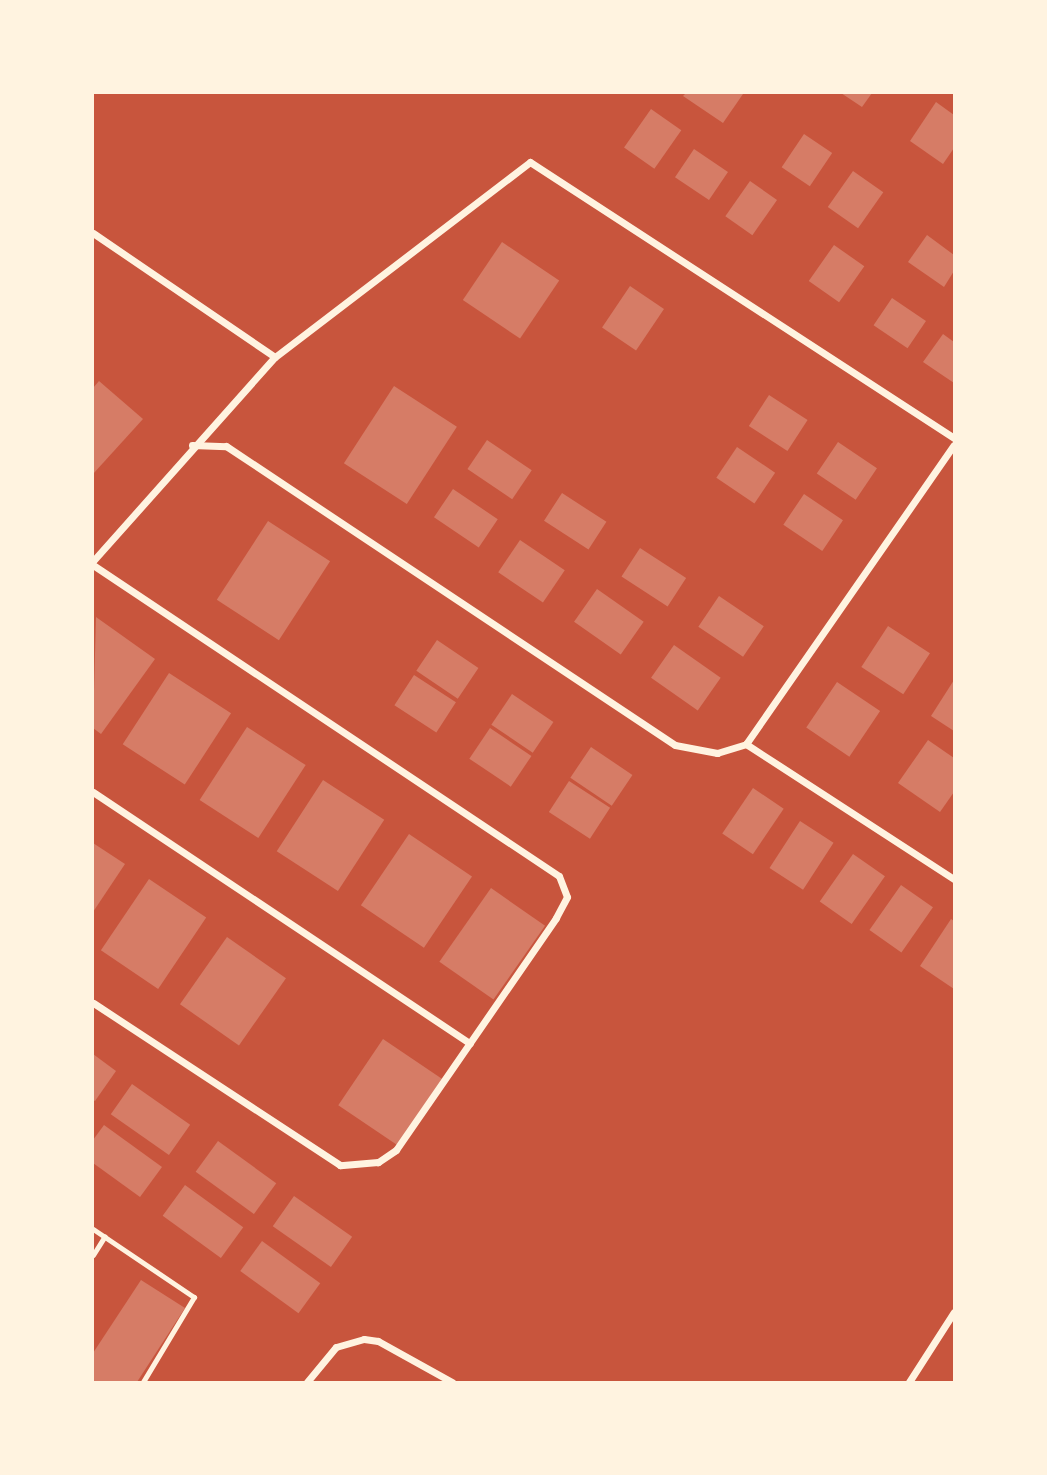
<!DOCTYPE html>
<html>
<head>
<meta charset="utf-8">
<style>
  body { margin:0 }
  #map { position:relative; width:1047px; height:1475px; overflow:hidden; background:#c8553d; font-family:Manrope,sans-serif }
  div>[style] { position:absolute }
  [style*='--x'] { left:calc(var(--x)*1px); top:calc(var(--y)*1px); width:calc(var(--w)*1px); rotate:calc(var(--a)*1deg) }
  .building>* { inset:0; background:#d67c66; transform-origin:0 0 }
  .service>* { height:5px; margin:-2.5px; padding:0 2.5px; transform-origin:2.5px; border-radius:2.5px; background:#fff3e0 }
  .minor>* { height:7px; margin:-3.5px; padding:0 3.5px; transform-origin:3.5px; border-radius:3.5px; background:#fff3e0 }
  span { translate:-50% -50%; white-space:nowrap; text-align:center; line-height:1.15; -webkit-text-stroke:7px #fff3e0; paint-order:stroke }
  .frame { position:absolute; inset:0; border:94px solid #fff3e0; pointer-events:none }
</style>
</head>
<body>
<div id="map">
  <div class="building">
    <i style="clip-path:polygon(686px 93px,741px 93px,743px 94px,723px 123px,683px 96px)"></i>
    <i style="clip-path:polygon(841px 93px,872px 93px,862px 107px)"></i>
    <i style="clip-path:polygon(936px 102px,954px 115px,954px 148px,943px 164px,910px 141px)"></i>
    <i style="left:651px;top:109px;width:37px;height:47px;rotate:35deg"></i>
    <i style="left:804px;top:134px;width:34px;height:40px;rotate:34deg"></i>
    <i style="left:694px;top:149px;width:41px;height:34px;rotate:34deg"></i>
    <i style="left:853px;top:171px;width:37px;height:44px;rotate:35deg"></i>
    <i style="left:750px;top:181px;width:33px;height:43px;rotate:35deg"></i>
    <i style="clip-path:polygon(927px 235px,954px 255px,954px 271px,944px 287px,908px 262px)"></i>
    <i style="left:502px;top:242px;width:69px;height:70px;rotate:34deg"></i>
    <i style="left:834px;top:245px;width:37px;height:44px;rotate:35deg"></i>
    <i style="left:630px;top:286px;width:41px;height:50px;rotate:34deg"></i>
    <i style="left:892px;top:298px;width:41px;height:33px;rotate:34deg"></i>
    <i style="clip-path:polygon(943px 334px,954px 342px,954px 383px,923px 362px)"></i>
    <i style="clip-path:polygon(99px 381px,143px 419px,93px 474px,93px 388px)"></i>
    <i style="left:394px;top:386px;width:75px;height:92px;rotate:33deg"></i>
    <i style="left:769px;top:395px;width:46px;height:37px;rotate:33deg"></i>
    <i style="left:487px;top:440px;width:54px;height:35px;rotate:34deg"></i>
    <i style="left:838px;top:442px;width:47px;height:38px;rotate:34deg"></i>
    <i style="left:737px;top:447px;width:46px;height:37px;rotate:34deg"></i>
    <i style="left:453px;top:489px;width:54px;height:34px;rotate:34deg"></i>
    <i style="left:562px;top:493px;width:53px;height:33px;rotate:33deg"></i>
    <i style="left:804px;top:494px;width:47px;height:37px;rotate:34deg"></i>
    <i style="left:268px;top:521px;width:74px;height:94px;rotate:33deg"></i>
    <i style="left:520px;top:540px;width:54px;height:39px;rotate:34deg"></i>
    <i style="left:640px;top:548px;width:55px;height:34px;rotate:33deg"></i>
    <i style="left:597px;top:589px;width:57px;height:40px;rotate:35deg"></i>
    <i style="left:719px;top:596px;width:54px;height:37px;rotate:34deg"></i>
    <i style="clip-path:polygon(96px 617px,155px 659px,101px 734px,93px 728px)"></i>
    <i style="left:888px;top:626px;width:50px;height:49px;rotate:33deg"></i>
    <i style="left:437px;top:640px;width:50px;height:37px;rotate:34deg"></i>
    <i style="left:674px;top:645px;width:57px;height:40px;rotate:35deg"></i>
    <i style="left:169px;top:673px;width:74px;height:85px;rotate:33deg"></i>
    <i style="left:414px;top:675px;width:50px;height:36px;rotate:33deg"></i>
    <i style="clip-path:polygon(954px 680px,954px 731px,931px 716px)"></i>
    <i style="left:837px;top:682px;width:52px;height:55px;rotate:34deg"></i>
    <i style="left:512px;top:694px;width:50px;height:37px;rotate:34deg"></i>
    <i style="left:247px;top:727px;width:70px;height:87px;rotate:33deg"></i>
    <i style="left:490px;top:728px;width:50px;height:37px;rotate:34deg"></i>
    <i style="clip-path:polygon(928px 740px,954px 758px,954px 792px,940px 812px,898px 783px)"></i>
    <i style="left:591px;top:747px;width:50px;height:37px;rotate:34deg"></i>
    <i style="left:323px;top:780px;width:73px;height:85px;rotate:33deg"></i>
    <i style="left:569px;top:781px;width:49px;height:37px;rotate:33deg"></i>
    <i style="left:753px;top:788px;width:37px;height:55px;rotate:34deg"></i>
    <i style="left:800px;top:821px;width:40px;height:56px;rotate:33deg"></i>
    <i style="left:409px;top:834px;width:76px;height:86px;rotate:34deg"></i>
    <i style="clip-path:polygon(93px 843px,125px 864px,93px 912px)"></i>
    <i style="left:853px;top:854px;width:39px;height:58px;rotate:35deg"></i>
    <i style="left:149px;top:879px;width:69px;height:86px;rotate:34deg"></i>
    <i style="left:901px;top:885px;width:39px;height:55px;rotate:35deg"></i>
    <i style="left:491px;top:888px;width:66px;height:90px;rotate:35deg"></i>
    <i style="clip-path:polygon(951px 919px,954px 921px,954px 989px,920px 966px)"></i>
    <i style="left:227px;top:937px;width:72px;height:82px;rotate:35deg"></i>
    <i style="left:383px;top:1039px;width:71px;height:80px;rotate:34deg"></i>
    <i style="clip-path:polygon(93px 1054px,116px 1071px,95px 1101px,93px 1100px)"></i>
    <i style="left:132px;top:1084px;width:71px;height:37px;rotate:35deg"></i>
    <i style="clip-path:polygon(104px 1125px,162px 1167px,140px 1197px,93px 1163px,93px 1140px)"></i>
    <i style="left:218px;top:1141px;width:72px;height:38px;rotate:36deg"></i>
    <i style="left:185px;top:1185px;width:72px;height:38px;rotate:36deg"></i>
    <i style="left:294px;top:1196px;width:71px;height:37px;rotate:35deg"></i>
    <i style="left:262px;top:1241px;width:72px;height:37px;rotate:36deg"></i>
    <i style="clip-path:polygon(141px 1280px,185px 1308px,137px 1382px,93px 1382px,93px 1353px)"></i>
  </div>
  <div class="service">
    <i style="--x:93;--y:1229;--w:122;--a:34"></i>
    <i style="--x:194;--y:1297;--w:99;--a:121"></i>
    <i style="--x:93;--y:1255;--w:22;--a:-58"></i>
  </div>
  <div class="minor">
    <i style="--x:93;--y:233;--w:220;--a:34.3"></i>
    <i style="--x:192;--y:445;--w:34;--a:2"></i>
    <i style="--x:226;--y:446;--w:539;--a:33.66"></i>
    <i style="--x:675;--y:745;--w:43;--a:10.8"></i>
    <i style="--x:717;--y:753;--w:30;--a:-17"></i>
    <i style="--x:746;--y:744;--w:248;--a:33"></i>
    <i style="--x:93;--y:561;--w:273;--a:-48.3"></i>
    <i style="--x:275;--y:357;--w:321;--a:-37.4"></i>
    <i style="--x:530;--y:162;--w:506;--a:33.06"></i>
    <i style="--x:93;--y:565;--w:560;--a:33.72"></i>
    <i style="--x:559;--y:876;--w:22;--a:69"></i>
    <i style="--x:567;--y:897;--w:24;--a:118"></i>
    <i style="--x:556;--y:918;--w:282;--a:124.6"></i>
    <i style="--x:396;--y:1150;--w:22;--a:146"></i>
    <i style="--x:378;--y:1162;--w:38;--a:175"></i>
    <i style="--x:340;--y:1165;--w:295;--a:-146.7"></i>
    <i style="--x:746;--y:744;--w:364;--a:-55.2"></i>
    <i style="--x:93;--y:792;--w:453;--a:33.7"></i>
    <i style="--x:307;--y:1382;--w:45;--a:-50.4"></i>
    <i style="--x:336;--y:1347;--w:29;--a:-16"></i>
    <i style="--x:364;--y:1339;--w:14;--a:8"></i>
    <i style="--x:378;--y:1341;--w:85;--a:29"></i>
    <i style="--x:909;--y:1382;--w:83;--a:-57.3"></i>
  </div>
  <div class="frame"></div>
</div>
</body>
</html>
